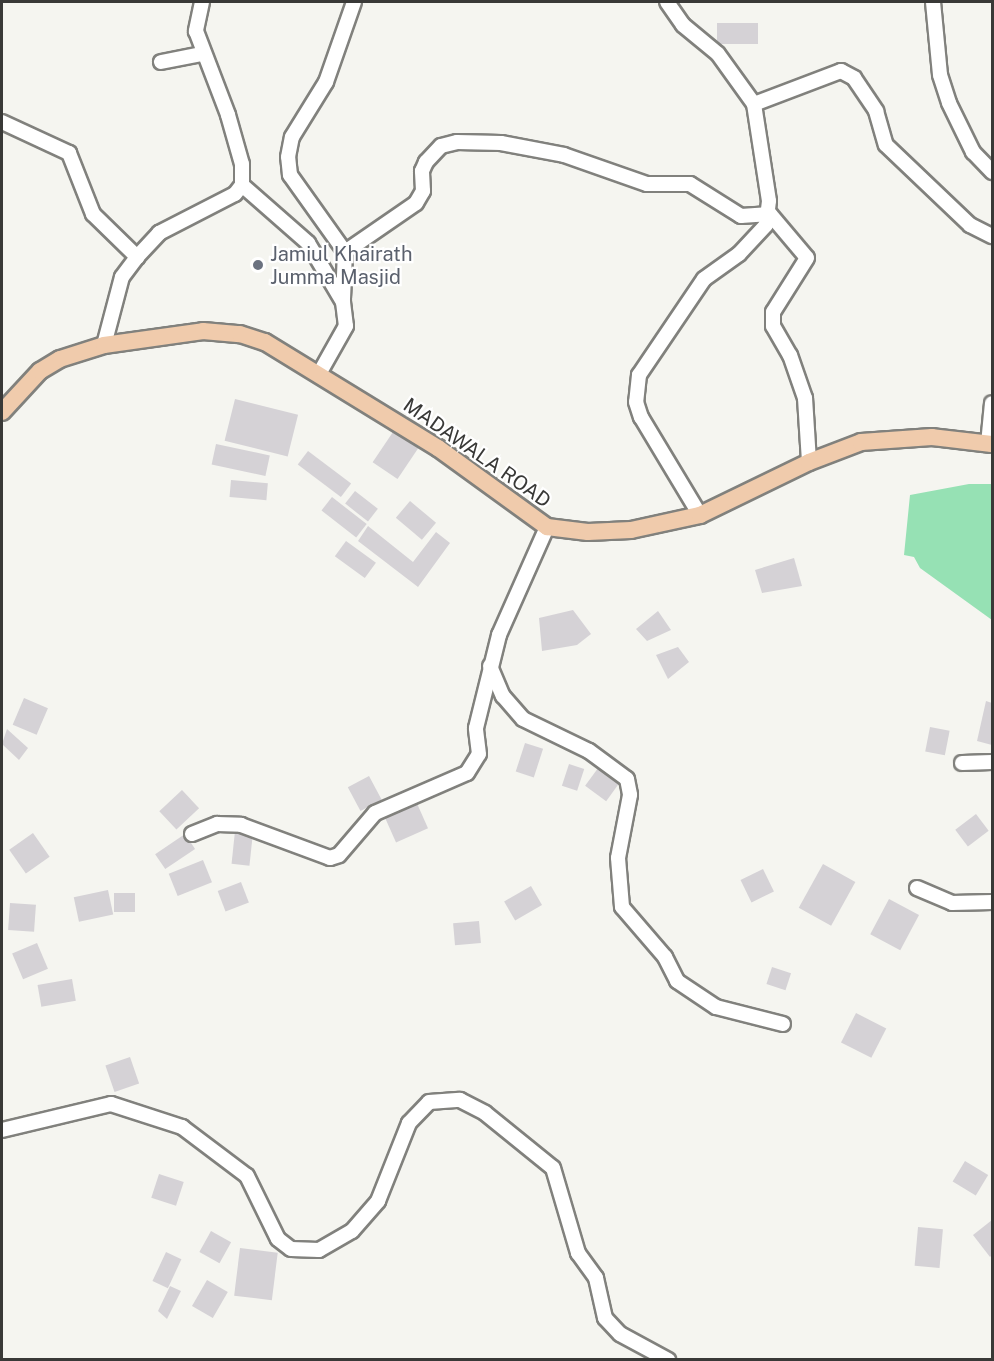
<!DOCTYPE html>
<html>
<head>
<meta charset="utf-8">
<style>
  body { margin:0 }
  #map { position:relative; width:994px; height:1361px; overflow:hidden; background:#f5f5f0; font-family:"Public Sans",sans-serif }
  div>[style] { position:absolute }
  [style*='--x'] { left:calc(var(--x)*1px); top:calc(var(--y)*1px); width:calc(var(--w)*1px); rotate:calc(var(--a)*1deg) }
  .green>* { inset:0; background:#96e1b4 }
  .building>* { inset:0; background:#d5d2d6; transform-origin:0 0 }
  .roads { filter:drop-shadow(2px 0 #81817d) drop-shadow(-2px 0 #81817d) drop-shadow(0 2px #81817d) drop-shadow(0 -2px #81817d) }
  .minor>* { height:14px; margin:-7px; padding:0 7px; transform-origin:7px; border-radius:7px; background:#fff }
  .major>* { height:16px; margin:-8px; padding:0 8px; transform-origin:8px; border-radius:8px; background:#f0cbac }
  .dots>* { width:16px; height:16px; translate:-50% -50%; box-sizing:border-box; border:3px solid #fff; border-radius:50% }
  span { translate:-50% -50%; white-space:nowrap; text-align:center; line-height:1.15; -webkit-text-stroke:4.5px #fff; paint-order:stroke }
  .worship-label { font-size:20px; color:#5b616d }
  .left { translate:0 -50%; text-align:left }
  .street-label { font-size:20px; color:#393937 }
  .frame { position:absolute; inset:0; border:3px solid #393937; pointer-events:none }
</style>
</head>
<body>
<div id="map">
  <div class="green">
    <i style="clip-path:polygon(969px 484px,992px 484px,992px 620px,920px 568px,914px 557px,904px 555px,910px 495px)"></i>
  </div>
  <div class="building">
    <i style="left:717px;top:23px;width:41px;height:21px"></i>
    <i style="left:235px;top:399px;width:65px;height:43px;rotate:14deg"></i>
    <i style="left:395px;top:429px;width:30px;height:40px;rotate:34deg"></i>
    <i style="left:216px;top:444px;width:55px;height:21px;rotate:12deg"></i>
    <i style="left:308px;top:451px;width:54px;height:17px;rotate:37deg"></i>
    <i style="left:231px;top:480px;width:37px;height:17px;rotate:5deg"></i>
    <i style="left:355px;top:491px;width:29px;height:16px;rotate:38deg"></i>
    <i style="left:332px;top:497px;width:44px;height:17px;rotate:38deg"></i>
    <i style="left:410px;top:501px;width:34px;height:22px;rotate:40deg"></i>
    <i style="clip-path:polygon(368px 526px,413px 562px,436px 532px,450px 543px,418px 587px,358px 541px)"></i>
    <i style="left:346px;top:541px;width:37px;height:19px;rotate:36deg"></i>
    <i style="clip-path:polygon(794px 558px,802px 586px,762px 593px,755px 570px)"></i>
    <i style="clip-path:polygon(573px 610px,591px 634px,577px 645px,542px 651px,539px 618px)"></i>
    <i style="clip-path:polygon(658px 611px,671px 630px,647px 641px,636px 629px)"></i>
    <i style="clip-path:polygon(678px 647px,689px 662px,668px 679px,656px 655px)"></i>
    <i style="left:24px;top:698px;width:26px;height:29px;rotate:23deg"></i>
    <i style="clip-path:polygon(986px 701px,992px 703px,992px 745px,977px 741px)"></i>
    <i style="left:930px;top:727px;width:20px;height:25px;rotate:11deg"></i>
    <i style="clip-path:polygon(7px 729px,28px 748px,19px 760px,2px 744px)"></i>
    <i style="left:525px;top:743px;width:19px;height:30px;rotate:18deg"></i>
    <i style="left:569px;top:764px;width:16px;height:23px;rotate:18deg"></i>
    <i style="left:601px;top:764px;width:26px;height:27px;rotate:36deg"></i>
    <i style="left:369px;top:776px;width:27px;height:24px;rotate:62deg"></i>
    <i style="left:182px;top:790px;width:25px;height:31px;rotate:47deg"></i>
    <i style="left:415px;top:799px;width:32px;height:35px;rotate:66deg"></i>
    <i style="left:976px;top:814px;width:21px;height:26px;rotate:53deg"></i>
    <i style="left:235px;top:831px;width:18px;height:33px;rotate:6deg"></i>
    <i style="left:33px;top:833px;width:29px;height:29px;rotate:55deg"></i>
    <i style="left:185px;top:834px;width:18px;height:36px;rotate:56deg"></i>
    <i style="left:203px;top:860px;width:24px;height:37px;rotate:68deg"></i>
    <i style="left:823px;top:864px;width:37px;height:50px;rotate:29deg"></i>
    <i style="left:763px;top:869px;width:25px;height:25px;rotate:64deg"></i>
    <i style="left:241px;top:882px;width:22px;height:25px;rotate:69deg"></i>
    <i style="left:531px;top:886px;width:22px;height:31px;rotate:60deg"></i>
    <i style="left:108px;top:890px;width:25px;height:35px;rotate:78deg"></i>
    <i style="left:114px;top:893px;width:21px;height:19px"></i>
    <i style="left:889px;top:899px;width:34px;height:40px;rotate:28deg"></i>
    <i style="left:10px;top:903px;width:26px;height:27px;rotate:4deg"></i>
    <i style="left:479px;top:921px;width:22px;height:26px;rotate:85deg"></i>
    <i style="left:37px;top:943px;width:28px;height:27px;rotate:67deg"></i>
    <i style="left:772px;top:967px;width:20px;height:18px;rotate:18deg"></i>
    <i style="left:72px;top:979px;width:22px;height:35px;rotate:80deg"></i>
    <i style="left:856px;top:1013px;width:34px;height:33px;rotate:27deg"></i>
    <i style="left:130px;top:1057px;width:28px;height:26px;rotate:71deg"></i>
    <i style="left:965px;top:1161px;width:27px;height:24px;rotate:31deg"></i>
    <i style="left:159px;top:1174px;width:26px;height:25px;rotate:18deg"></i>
    <i style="clip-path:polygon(992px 1220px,992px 1255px,990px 1257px,973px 1235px)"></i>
    <i style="left:918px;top:1227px;width:25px;height:39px;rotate:5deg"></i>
    <i style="left:211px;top:1231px;width:23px;height:24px;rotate:29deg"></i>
    <i style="left:240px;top:1248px;width:38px;height:48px;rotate:7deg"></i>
    <i style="left:166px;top:1252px;width:17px;height:32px;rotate:25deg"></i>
    <i style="left:207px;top:1280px;width:24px;height:30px;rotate:30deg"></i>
    <i style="clip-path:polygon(170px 1286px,181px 1291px,167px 1319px,158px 1311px)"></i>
  </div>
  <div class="roads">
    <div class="minor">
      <i style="--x:202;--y:2;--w:30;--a:102"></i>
      <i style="--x:196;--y:31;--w:90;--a:69.1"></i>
      <i style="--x:228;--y:115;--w:51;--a:74.1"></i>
      <i style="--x:242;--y:164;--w:21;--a:90"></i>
      <i style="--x:242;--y:185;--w:88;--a:41.3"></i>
      <i style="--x:308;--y:243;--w:69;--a:59.3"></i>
      <i style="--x:343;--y:302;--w:24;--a:83"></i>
      <i style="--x:346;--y:326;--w:55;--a:119.4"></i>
      <i style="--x:667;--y:2;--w:28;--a:55"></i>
      <i style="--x:683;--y:25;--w:45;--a:39.6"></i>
      <i style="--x:718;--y:54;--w:62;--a:54.2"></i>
      <i style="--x:754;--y:104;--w:98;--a:81.2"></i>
      <i style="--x:769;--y:201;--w:24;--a:97"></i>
      <i style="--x:766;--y:225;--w:40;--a:133"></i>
      <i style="--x:739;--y:254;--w:43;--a:144.5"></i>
      <i style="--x:704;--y:279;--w:116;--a:124.1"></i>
      <i style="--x:639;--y:375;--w:27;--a:96"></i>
      <i style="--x:636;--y:402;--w:16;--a:72"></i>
      <i style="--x:641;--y:417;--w:114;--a:59"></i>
      <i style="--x:933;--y:2;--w:73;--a:84.5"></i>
      <i style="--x:940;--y:75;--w:29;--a:72"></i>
      <i style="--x:949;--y:103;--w:55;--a:63.9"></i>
      <i style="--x:973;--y:152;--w:28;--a:46"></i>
      <i style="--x:161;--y:62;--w:42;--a:-11"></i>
      <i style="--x:754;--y:104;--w:93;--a:-20.8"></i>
      <i style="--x:841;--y:71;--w:15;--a:28"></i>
      <i style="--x:854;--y:78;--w:40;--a:56"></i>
      <i style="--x:876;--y:111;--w:35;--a:74"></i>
      <i style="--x:886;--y:145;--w:116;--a:43.6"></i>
      <i style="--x:970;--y:225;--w:25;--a:27"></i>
      <i style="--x:2;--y:122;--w:74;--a:24.8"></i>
      <i style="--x:69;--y:153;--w:66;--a:68.5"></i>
      <i style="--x:93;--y:214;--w:62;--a:44.3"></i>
      <i style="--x:345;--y:252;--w:86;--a:-34.6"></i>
      <i style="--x:416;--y:203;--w:14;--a:-60"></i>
      <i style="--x:423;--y:191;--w:20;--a:-93"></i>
      <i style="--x:422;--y:171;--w:10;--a:-66"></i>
      <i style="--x:426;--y:162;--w:22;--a:-47"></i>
      <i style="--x:441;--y:146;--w:16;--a:-14"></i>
      <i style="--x:457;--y:142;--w:44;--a:1.3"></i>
      <i style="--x:501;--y:143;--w:64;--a:10.8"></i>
      <i style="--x:564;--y:155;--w:88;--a:19.3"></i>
      <i style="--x:647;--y:184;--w:43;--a:0"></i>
      <i style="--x:690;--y:184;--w:60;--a:32.1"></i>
      <i style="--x:741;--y:216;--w:29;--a:-4"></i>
      <i style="--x:770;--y:214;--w:57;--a:49.9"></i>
      <i style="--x:807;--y:258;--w:64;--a:122.2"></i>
      <i style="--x:773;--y:312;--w:14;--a:90"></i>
      <i style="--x:773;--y:326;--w:34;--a:60"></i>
      <i style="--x:790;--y:355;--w:46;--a:70.8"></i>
      <i style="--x:805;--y:398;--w:64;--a:86.4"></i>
      <i style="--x:343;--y:299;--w:47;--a:-87.6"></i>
      <i style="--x:345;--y:252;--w:95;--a:-125.5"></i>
      <i style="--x:290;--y:175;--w:18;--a:-96"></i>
      <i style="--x:288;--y:157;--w:20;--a:-79"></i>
      <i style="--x:292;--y:137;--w:65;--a:-58.3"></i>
      <i style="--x:326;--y:82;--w:85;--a:-70.7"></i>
      <i style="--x:104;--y:345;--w:70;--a:-75.2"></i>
      <i style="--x:122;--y:277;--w:25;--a:-53"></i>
      <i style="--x:137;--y:257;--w:33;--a:-47"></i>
      <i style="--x:159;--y:233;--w:85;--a:-27.2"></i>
      <i style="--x:235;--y:194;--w:11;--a:-52"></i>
      <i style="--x:988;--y:444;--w:41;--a:-84.4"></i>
      <i style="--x:490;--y:666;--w:33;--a:67"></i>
      <i style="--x:503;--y:696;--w:30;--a:49"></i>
      <i style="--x:523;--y:719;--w:73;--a:25.9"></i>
      <i style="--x:589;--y:751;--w:47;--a:36.4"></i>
      <i style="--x:627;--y:779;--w:16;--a:79"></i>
      <i style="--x:630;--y:795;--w:64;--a:100.8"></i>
      <i style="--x:618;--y:858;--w:49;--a:85.3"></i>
      <i style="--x:622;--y:907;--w:66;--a:49.3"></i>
      <i style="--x:665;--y:957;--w:27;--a:63"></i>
      <i style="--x:677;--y:981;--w:47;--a:33.7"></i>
      <i style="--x:716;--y:1007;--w:69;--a:14.2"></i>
      <i style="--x:962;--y:763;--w:30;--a:-2"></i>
      <i style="--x:192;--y:834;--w:27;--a:-22"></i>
      <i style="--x:217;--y:824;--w:24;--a:2"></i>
      <i style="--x:241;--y:825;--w:95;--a:20.3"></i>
      <i style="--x:330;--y:858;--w:9;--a:-18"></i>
      <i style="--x:339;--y:855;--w:55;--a:-49.4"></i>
      <i style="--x:375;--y:813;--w:100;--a:-23.5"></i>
      <i style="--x:467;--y:773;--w:22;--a:-58"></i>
      <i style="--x:479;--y:754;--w:26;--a:-97"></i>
      <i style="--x:476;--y:728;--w:96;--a:-76.1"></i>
      <i style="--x:499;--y:635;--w:118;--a:-66"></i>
      <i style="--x:917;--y:888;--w:38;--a:23"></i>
      <i style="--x:952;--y:903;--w:40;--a:-1.4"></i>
      <i style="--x:2;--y:1130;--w:112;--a:-13.4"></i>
      <i style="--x:111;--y:1104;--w:75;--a:17.9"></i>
      <i style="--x:182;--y:1127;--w:81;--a:37"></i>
      <i style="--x:247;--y:1176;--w:70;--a:63.8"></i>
      <i style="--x:278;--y:1239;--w:16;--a:38"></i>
      <i style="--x:291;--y:1249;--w:28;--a:2"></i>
      <i style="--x:319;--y:1250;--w:38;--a:-30"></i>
      <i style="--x:352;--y:1231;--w:40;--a:-49"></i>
      <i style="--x:378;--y:1201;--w:84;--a:-68.3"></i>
      <i style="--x:409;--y:1123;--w:29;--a:-46"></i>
      <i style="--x:429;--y:1102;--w:31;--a:-4"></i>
      <i style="--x:460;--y:1100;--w:28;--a:27"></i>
      <i style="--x:485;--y:1113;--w:87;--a:39"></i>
      <i style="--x:553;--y:1168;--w:89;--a:73.6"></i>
      <i style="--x:578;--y:1253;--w:31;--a:54"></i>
      <i style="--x:596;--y:1278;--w:41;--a:77.3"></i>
      <i style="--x:605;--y:1318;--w:22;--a:47"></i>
      <i style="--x:620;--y:1334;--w:55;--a:28.4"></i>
    </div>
    <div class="major">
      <i style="--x:2;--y:412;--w:56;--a:-47.2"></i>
      <i style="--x:40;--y:371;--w:23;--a:-31"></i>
      <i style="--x:60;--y:359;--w:46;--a:-17.7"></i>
      <i style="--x:104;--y:345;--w:100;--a:-8"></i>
      <i style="--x:203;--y:331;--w:37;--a:5"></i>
      <i style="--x:240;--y:334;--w:26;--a:18"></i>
      <i style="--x:265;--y:342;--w:203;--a:31.5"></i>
      <i style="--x:438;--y:448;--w:135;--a:35.9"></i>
      <i style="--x:547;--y:527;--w:41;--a:7"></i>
      <i style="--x:588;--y:532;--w:43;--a:-2.7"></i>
      <i style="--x:631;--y:530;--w:71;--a:-12.3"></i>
      <i style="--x:700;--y:515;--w:121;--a:-25.9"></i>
      <i style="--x:809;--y:462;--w:56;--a:-21"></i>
      <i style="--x:861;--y:442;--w:71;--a:-4"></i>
      <i style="--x:932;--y:437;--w:60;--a:6.7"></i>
    </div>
  </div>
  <div class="dots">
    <i style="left:258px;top:265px;background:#6b7280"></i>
  </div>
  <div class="worship-label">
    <span class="left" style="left:270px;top:266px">Jamiul Khairath<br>Jumma Masjid</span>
  </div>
  <div class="street-label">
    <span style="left:477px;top:453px;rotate:35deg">MADAWALA ROAD</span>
  </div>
  <div class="frame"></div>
</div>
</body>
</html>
